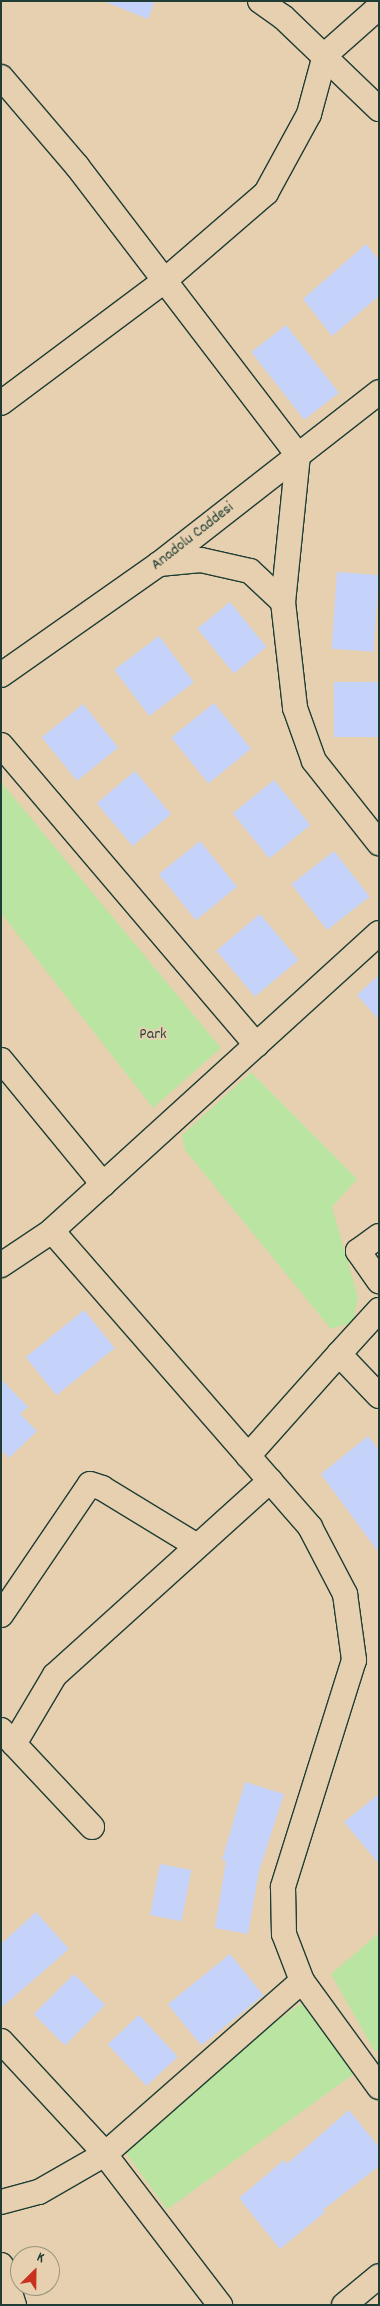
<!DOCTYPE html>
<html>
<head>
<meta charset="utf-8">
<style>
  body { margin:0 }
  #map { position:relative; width:380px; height:2306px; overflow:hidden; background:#e7d0b0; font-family:Dekko,sans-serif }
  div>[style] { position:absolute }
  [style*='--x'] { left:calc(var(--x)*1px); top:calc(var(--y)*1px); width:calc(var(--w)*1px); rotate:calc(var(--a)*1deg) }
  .green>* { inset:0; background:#bae4a1; transform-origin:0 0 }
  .building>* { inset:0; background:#c5d3fa; transform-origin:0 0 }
  .roads { filter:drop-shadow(1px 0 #1f3d34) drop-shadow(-1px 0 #1f3d34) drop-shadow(0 1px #1f3d34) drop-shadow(0 -1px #1f3d34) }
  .minor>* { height:24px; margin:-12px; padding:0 12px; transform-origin:12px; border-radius:12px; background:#e7d0b0 }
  span { translate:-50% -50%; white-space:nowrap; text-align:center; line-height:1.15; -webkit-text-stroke:4px #e7d0b0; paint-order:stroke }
  .street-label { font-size:16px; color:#1f3d34 }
  .park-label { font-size:16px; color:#274539 }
  .frame { position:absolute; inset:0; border:2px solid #1f3d34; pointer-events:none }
  .north { position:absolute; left:10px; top:2246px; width:50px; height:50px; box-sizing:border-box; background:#e7d0b0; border:1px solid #97957e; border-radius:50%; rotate:23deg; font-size:14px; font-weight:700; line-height:20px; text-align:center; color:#1f3d34 }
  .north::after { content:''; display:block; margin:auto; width:18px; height:22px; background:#c8321e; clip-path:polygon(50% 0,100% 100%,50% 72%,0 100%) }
</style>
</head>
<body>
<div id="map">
  <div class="green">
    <i style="clip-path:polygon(1px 782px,221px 1048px,153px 1108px,1px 913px)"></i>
    <i style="clip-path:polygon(251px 1072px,357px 1179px,332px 1207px,358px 1297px,353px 1322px,331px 1329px,185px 1150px,182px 1135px)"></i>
    <i style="clip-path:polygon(379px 1933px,379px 2049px,375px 2052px,331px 1974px)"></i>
    <i style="left:303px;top:2002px;width:88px;height:232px;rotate:54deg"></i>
  </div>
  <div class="building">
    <i style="clip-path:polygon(103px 1px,155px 1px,148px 19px)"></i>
    <i style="clip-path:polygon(366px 244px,379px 260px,379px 296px,332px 336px,303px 299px)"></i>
    <i style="left:286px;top:325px;width:86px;height:44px;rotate:52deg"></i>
    <i style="left:337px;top:572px;width:42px;height:77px;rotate:4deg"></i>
    <i style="left:230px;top:602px;width:58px;height:42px;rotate:51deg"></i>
    <i style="left:159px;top:636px;width:58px;height:56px;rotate:53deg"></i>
    <i style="left:379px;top:682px;width:55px;height:45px;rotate:90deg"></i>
    <i style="left:214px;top:703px;width:59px;height:55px;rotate:51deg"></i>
    <i style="left:83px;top:704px;width:56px;height:53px;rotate:51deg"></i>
    <i style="left:135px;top:771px;width:56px;height:50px;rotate:50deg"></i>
    <i style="left:274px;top:780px;width:58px;height:53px;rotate:51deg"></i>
    <i style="left:200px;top:841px;width:59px;height:53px;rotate:51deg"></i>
    <i style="left:334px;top:851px;width:58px;height:54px;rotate:52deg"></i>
    <i style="left:260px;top:914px;width:60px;height:57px;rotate:50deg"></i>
    <i style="clip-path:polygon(379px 975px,379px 1020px,357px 995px)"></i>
    <i style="left:84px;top:1310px;width:49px;height:75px;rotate:51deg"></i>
    <i style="clip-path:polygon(1px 1379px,28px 1407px,20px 1414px,37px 1431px,9px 1458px,1px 1450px)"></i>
    <i style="clip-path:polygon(368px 1436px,379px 1450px,379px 1553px,321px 1474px)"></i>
    <i style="clip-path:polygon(245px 1782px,284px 1794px,259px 1871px,248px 1934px,215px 1928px,226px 1861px,222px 1860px)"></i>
    <i style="clip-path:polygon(379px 1794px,379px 1864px,344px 1822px)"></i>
    <i style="left:160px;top:1864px;width:32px;height:52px;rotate:11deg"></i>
    <i style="clip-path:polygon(36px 1912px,69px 1949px,1px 2008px,1px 1944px)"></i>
    <i style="left:230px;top:1954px;width:53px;height:80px;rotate:51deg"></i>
    <i style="left:74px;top:1974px;width:44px;height:57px;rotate:45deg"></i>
    <i style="left:139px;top:2015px;width:57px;height:43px;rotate:47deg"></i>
    <i style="clip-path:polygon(349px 2110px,379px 2147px,379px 2166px,323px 2210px,325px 2212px,280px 2249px,239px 2198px,284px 2160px,287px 2164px)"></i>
  </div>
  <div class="roads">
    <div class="minor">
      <i style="--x:260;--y:1;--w:28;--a:35"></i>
      <i style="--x:283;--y:17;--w:133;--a:43.8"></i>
      <i style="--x:1;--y:77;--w:117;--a:49.5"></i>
      <i style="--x:77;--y:166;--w:364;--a:52.6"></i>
      <i style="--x:298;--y:455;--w:148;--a:95.8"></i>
      <i style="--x:283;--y:602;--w:107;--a:83.5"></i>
      <i style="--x:295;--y:708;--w:56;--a:70.3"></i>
      <i style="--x:314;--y:761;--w:105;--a:51.6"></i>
      <i style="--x:1;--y:403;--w:204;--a:-36.8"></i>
      <i style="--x:164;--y:281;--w:135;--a:-40.8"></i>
      <i style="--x:266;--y:193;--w:90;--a:-61.4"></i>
      <i style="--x:309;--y:114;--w:61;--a:-74.8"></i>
      <i style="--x:325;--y:55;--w:72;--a:-41.6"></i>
      <i style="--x:159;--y:564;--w:42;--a:-5.4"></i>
      <i style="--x:201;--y:560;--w:50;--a:12.7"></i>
      <i style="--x:250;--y:571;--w:45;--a:43.2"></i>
      <i style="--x:1;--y:675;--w:193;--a:-35.1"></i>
      <i style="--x:159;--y:564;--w:279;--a:-38"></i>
      <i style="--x:1;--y:745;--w:394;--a:49.6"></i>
      <i style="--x:379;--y:933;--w:442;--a:137.7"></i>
      <i style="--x:52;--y:1231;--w:393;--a:48.9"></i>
      <i style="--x:310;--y:1527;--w:76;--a:62.4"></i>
      <i style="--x:345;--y:1594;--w:67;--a:82.2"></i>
      <i style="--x:354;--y:1660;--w:238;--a:107.4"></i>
      <i style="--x:283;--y:1887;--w:47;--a:88.8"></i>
      <i style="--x:284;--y:1934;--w:50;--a:69"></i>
      <i style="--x:302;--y:1981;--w:131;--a:54"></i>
      <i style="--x:1;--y:1060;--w:161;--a:50.6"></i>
      <i style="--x:379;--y:1236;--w:26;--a:144"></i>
      <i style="--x:358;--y:1251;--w:37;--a:55"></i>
      <i style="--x:1;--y:1265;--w:61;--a:-33.7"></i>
      <i style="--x:379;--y:1310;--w:59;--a:132.3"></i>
      <i style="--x:339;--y:1354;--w:58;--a:46.4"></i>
      <i style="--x:248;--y:1456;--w:137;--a:-48.3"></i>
      <i style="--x:1;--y:1615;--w:158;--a:-55.8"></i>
      <i style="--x:90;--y:1484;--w:13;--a:18"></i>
      <i style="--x:102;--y:1488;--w:111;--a:31.4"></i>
      <i style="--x:1;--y:1730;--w:133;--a:46.8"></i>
      <i style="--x:14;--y:1744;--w:80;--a:-59.3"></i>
      <i style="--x:55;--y:1675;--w:290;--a:-42.1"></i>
      <i style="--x:1;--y:2041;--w:146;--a:47.2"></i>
      <i style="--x:100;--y:2148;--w:198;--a:52.6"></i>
      <i style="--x:1;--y:2202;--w:39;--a:-15"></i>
      <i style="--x:39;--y:2192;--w:76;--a:-29.9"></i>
      <i style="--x:105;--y:2154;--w:262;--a:-41.3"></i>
      <i style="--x:1;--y:2265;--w:42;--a:72"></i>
      <i style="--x:344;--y:2305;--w:45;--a:-39.6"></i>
    </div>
  </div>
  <div class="street-label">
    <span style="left:193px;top:537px;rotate:-38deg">Anadolu Caddesi</span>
  </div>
  <div class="park-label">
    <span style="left:153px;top:1035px">Park</span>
  </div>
  <div class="frame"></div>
  <div class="north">K</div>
</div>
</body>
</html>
